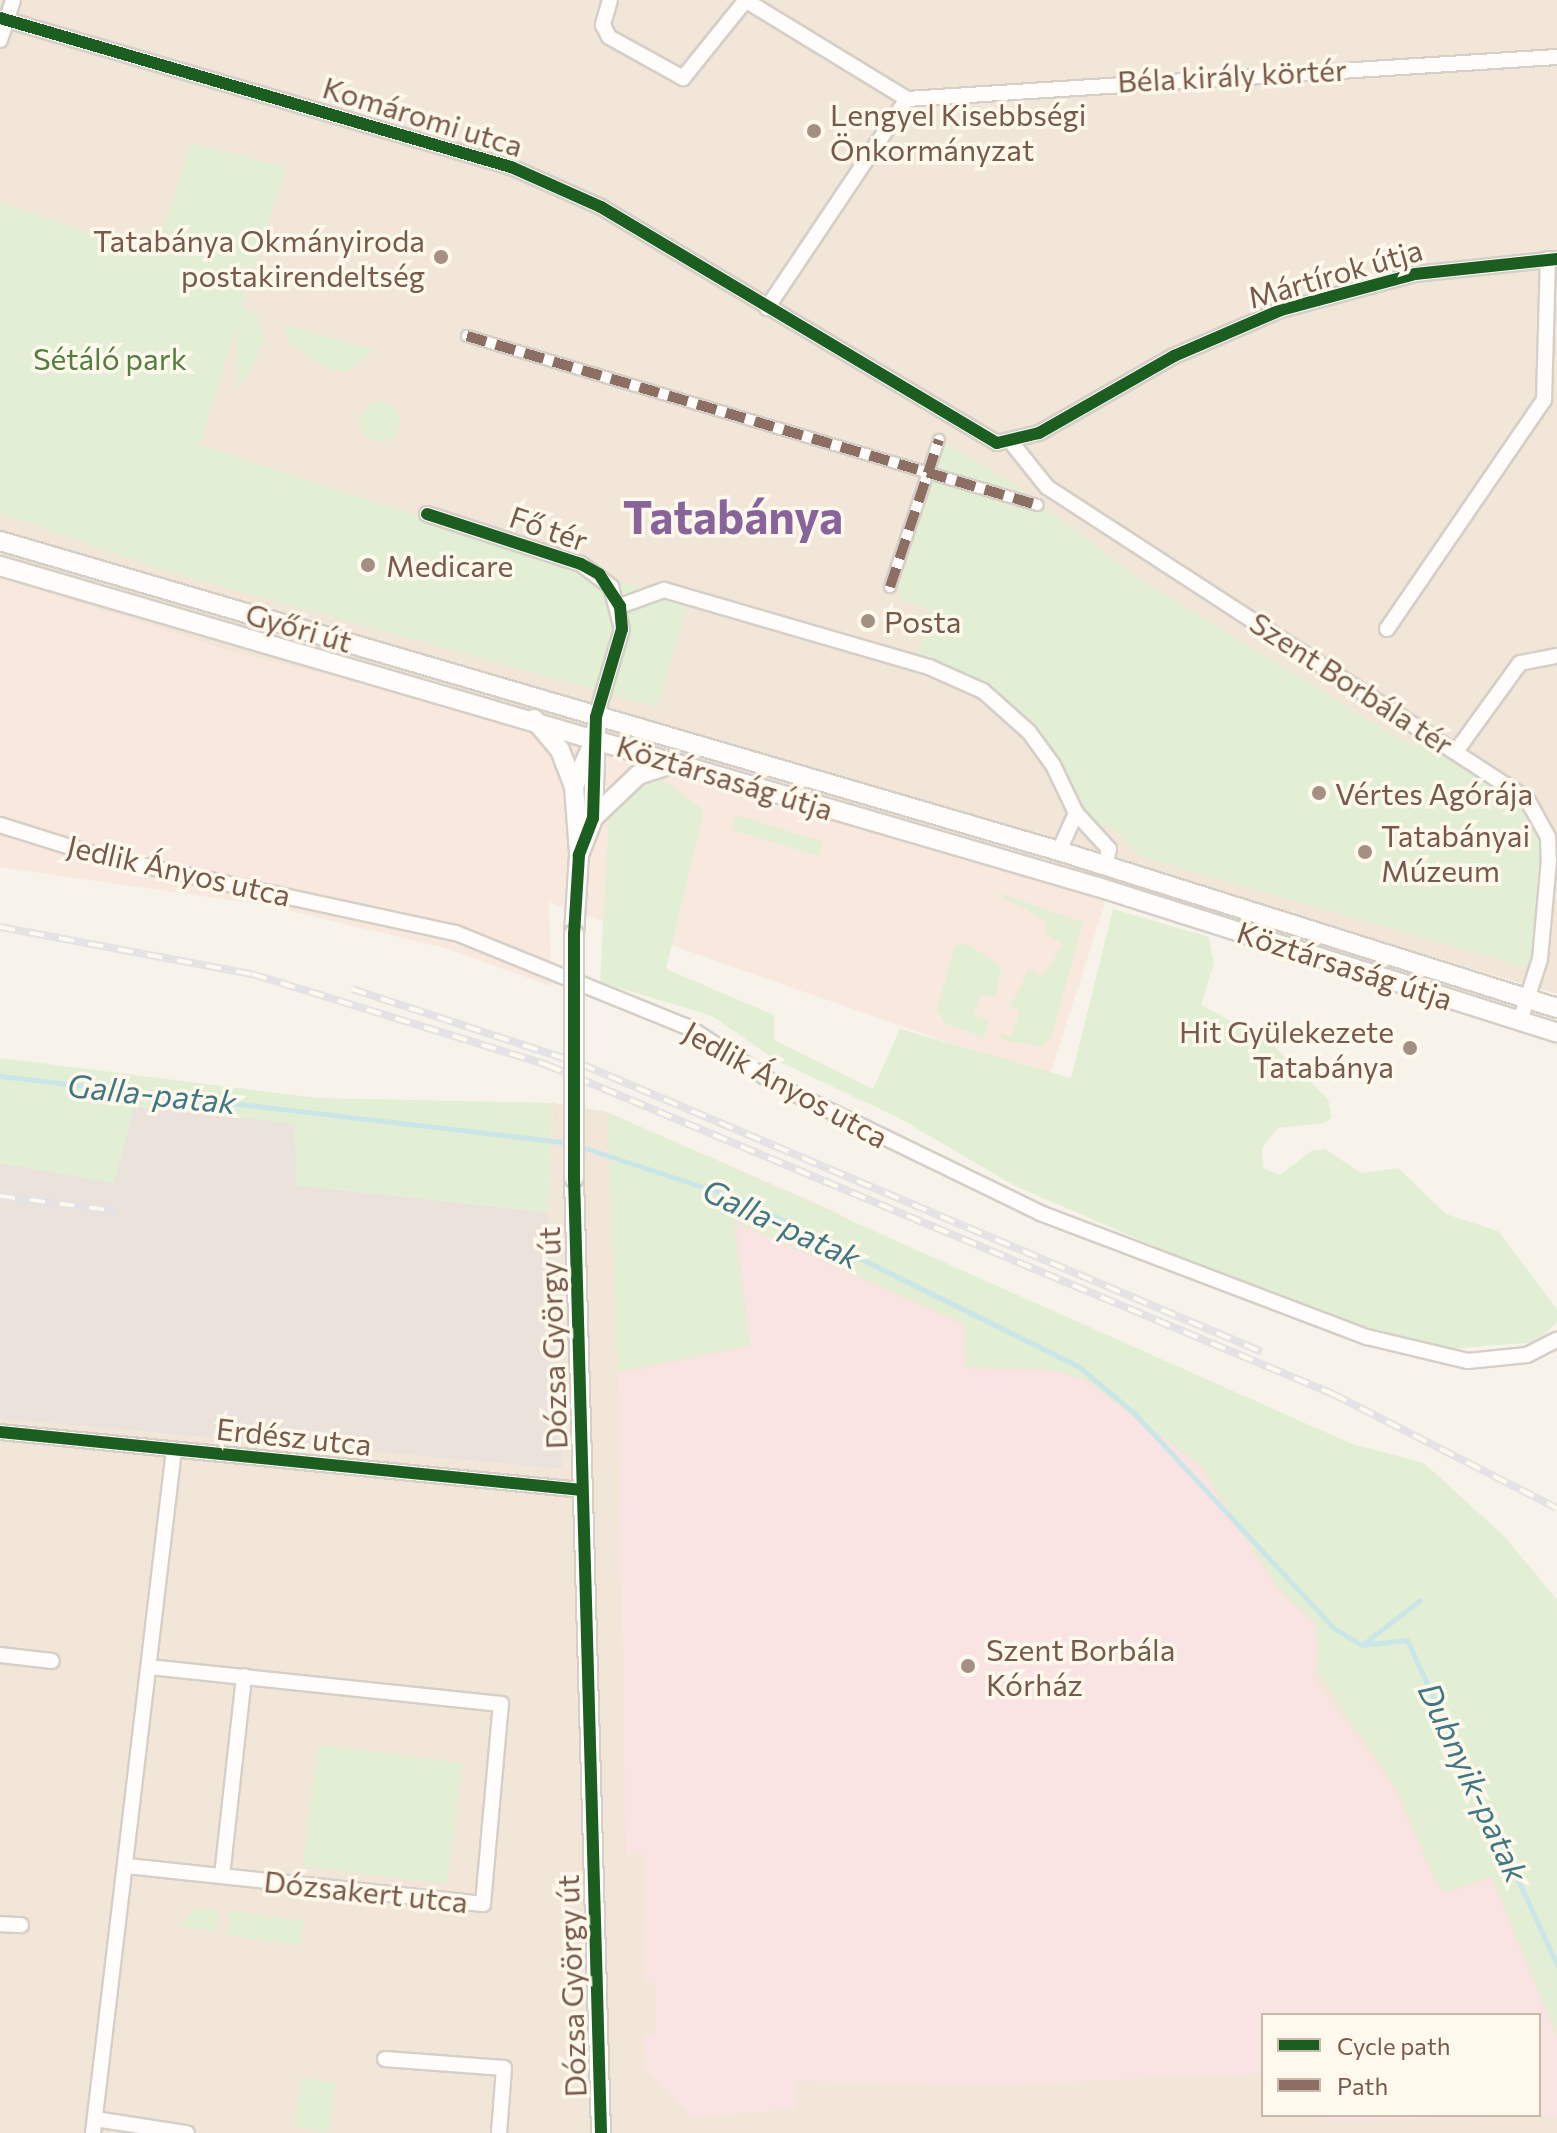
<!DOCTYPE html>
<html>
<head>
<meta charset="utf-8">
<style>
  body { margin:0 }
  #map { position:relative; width:1557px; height:2133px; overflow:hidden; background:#f7f3eb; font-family:Commissioner,sans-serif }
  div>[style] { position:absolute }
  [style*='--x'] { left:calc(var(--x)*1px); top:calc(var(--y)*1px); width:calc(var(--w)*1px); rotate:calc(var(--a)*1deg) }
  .residential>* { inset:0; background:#f1e6d8 }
  .commercial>* { inset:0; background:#f8e8de }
  .industrial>* { inset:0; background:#ebe3db }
  .medical>* { inset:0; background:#f9e4e3 }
  .green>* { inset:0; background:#e3efd5; transform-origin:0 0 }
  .round { border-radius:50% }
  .stream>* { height:5px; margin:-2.5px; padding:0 2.5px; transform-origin:2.5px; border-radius:2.5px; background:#cbe6e9 }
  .roads { filter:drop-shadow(2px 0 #d6cfc8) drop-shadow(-2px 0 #d6cfc8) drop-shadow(0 2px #d6cfc8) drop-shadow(0 -2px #d6cfc8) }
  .pedestrian>* { height:10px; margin:-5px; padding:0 5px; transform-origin:5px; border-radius:5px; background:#fefdfc }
  .minor>* { height:14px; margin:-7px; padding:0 7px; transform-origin:7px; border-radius:7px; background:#fefdfc }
  .tertiary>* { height:18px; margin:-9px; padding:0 9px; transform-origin:9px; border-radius:9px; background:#fefdfc }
  .rail>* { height:8px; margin-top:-4px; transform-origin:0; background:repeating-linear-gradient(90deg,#fff8ec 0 15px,#e5e2e5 0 30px); box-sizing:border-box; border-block:2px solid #e5e2e5 }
  .bridges { filter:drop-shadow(2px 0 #d6cfc8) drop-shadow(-2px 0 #d6cfc8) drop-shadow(0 2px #d6cfc8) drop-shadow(0 -2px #d6cfc8) }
  .tertiary-bridge>* { height:18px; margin:-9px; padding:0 9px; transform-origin:9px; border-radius:9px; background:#fefdfc }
  .quiet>* { height:10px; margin-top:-5px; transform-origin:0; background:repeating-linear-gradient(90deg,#8d6e63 0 20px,transparent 0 30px) }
  .cycleway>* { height:12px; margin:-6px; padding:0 6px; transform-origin:6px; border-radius:6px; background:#1b5e20 }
  .dots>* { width:22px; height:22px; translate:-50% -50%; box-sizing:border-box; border:4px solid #fff8ec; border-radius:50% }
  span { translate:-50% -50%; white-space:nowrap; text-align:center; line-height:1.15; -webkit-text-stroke:7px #fff8ec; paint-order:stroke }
  .street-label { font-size:30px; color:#775a49 }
  .poi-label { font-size:30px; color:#775a49 }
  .left { translate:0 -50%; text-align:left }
  .right { translate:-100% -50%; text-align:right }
  .park-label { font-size:30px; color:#527e40 }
  .water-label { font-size:32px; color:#3f7884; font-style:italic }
  .town-label { font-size:46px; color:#89649b; font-weight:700 }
  .legend { position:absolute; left:1261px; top:2013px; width:280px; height:104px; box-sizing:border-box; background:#fff8ec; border:2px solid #c9b9ab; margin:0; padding:10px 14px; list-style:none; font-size:24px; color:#775a49 }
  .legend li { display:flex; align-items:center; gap:16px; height:40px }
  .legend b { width:40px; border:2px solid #c9b9ab }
</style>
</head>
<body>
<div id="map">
  <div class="residential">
    <i style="clip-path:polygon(0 0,1557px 0,1557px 994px,1118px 862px,239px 654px,0 578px)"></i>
    <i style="clip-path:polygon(evenodd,553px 1103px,607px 1112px,831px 1210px,1201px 1402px,1557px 1834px,1557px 2133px,0 2133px,0 1419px,563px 1469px,548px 1212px,553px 1103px,1263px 2015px,1539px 2015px,1539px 2115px,1263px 2115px,1263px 2015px)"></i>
  </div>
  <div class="commercial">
    <i style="clip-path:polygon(0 578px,239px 654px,1118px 862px,1049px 1078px,549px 902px,551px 986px,445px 948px,265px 905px,0 867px)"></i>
  </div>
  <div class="industrial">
    <i style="clip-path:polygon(133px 1106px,296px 1123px,296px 1185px,548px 1212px,563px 1469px,0 1419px,0 1163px,113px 1182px)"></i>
  </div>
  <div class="medical">
    <i style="clip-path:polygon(736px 1223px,963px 1325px,964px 1369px,1049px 1371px,1083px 1380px,1198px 1465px,1277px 1590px,1314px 1624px,1320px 1638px,1312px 1677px,1393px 1787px,1434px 1881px,1445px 1894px,1491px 1879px,1557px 2040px,1557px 2116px,1324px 2121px,1324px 2115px,1539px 2115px,1539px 2015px,1263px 2015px,1263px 2073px,998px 2085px,797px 2081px,797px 2109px,692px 2117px,646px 2070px,643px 2035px,656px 2034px,656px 1983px,645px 1982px,644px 1854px,626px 1855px,618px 1374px,751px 1347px)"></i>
  </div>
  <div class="green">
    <i style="clip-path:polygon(191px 143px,286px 167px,242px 307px,257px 315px,264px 343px,237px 390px,236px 326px,200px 445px,687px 603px,658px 707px,163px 570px,0 513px,0 202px,154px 256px)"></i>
    <i style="clip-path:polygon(285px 324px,373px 350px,347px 373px,325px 368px,289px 342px)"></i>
    <i class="round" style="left:360px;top:402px;width:40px;height:40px"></i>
    <i style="clip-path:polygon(939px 440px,1013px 483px,1138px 578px,1412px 746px,1424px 729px,1510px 785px,1548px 837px,1538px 971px,1140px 856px,1108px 824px,1091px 828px,1004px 706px,913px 663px,930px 609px,900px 599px,902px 591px,890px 587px)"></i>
    <i style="clip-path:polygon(659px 777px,704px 810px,666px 969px,774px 1015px,774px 1040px,873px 1089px,900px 1029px,1071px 1078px,1113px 909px,1209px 937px,1214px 963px,1201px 1005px,1270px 1042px,1328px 1099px,1332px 1118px,1324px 1123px,1278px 1128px,1262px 1148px,1263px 1168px,1280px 1175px,1311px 1151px,1325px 1149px,1361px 1173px,1398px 1168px,1446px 1214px,1498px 1231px,1557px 1309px,1557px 1322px,1538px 1342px,1447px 1349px,1364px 1328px,1225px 1277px,1013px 1185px,899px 1118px,776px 1060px,712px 1016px,600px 982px,609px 813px,643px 778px)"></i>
    <i style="left:736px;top:815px;width:91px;height:15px;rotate:17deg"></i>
    <i style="clip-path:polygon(993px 891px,1083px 922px,1051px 1038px,1042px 1046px,1003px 1040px,1000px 1033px,1011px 1036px,1020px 1011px,1010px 1007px,1029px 969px,1042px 977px,1063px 945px,1046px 934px,1046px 921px)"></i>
    <i style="clip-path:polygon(965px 943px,1002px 966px,995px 997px,981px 994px,974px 1015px,988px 1020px,984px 1038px,944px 1022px,937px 1009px,955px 945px)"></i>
    <i style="clip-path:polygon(0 1058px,318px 1098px,553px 1103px,548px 1212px,296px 1185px,295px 1123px,134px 1106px,114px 1183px,0 1163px)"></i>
    <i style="clip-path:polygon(607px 1112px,1352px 1444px,1424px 1463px,1505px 1537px,1557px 1600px,1557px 2034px,1492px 1876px,1445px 1891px,1436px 1879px,1396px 1786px,1319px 1672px,1316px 1622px,1279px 1588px,1200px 1464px,1084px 1378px,1049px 1368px,966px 1366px,965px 1323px,733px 1220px,749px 1345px,618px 1371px)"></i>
    <i style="left:318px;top:1745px;width:145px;height:122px;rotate:7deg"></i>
    <i style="clip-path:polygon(194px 1908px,218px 1911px,216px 1931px,181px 1927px)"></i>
    <i style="left:231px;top:1911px;width:74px;height:24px;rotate:8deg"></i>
    <i style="left:302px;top:2078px;width:34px;height:50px;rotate:8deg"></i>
  </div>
  <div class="stream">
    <i style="--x:0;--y:1076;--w:574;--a:6.7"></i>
    <i style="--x:579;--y:1146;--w:172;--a:18.3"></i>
    <i style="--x:742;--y:1200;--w:375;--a:26.3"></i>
    <i style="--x:1078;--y:1366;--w:73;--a:40"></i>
    <i style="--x:1134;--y:1413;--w:295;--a:47.1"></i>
    <i style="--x:1335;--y:1629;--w:31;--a:31"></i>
    <i style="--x:1362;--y:1645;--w:73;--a:-37.8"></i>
    <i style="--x:1362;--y:1645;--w:45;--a:-6.3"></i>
    <i style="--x:1407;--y:1640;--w:358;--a:65.2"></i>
  </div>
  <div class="roads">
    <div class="pedestrian">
      <i style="--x:467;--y:336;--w:595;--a:16.51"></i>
      <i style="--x:890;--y:587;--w:155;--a:-71.6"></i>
    </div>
    <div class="minor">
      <i style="--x:610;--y:0;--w:26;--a:106"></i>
      <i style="--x:603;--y:25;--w:13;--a:63"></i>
      <i style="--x:609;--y:37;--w:85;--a:29"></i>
      <i style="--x:683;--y:78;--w:100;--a:-51.1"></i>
      <i style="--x:745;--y:0;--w:190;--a:31.4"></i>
      <i style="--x:907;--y:99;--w:651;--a:-3.7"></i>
      <i style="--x:0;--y:18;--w:532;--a:16.26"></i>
      <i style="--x:511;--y:167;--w:98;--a:24"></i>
      <i style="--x:601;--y:207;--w:461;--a:30.8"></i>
      <i style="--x:997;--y:443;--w:43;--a:-13.4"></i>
      <i style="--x:1039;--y:433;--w:155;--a:-29.7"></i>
      <i style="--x:1174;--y:356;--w:116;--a:-23.3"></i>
      <i style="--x:1281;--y:310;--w:139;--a:-15"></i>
      <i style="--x:1415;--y:274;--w:143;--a:-6"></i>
      <i style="--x:0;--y:40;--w:42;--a:-72"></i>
      <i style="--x:767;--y:308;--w:252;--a:-56.2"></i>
      <i style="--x:1011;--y:442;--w:58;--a:51.3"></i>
      <i style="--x:1047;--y:487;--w:572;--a:33.02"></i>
      <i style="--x:1527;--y:799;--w:43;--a:61.1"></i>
      <i style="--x:1548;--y:837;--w:23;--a:88"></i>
      <i style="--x:1549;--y:860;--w:99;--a:95.2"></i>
      <i style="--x:1540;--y:959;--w:65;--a:107.9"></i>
      <i style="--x:427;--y:514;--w:162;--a:18"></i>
      <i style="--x:581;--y:564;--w:38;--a:37"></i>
      <i style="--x:611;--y:587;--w:43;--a:75.3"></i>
      <i style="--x:622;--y:629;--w:92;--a:106.5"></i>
      <i style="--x:620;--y:606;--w:47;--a:-20"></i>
      <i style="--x:664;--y:590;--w:276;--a:16.2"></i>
      <i style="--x:929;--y:667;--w:59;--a:24"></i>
      <i style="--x:983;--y:691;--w:62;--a:41.7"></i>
      <i style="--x:1029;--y:732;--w:41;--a:54"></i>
      <i style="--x:1053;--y:765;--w:53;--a:64.4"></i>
      <i style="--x:1076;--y:813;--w:49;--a:47.5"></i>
      <i style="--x:1109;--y:849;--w:18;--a:103"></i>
      <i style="--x:1387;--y:629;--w:278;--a:-55.6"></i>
      <i style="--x:1544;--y:400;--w:141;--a:-88.4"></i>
      <i style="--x:1457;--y:750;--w:107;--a:-54.1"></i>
      <i style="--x:1520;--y:663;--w:38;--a:-11"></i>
      <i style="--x:0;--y:825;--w:104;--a:17.4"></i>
      <i style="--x:99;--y:856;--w:365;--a:12.2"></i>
      <i style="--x:456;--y:933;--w:250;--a:22.1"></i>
      <i style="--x:688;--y:1027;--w:108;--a:33"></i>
      <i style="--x:779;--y:1086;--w:290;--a:25.9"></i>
      <i style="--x:1040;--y:1213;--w:350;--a:20.8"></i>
      <i style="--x:1367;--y:1337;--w:104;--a:13.4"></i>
      <i style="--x:1468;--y:1361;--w:59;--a:-5.8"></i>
      <i style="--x:1527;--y:1355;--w:34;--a:-27"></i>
      <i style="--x:1059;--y:851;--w:42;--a:-65.9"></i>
      <i style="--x:0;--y:1432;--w:585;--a:5.69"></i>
      <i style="--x:0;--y:1655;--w:52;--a:6.6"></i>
      <i style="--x:127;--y:1866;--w:358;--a:6.1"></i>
      <i style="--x:483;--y:1904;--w:201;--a:-84.9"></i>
      <i style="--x:501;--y:1704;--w:353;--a:-174"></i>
      <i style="--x:222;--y:1876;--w:201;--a:-83.7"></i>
      <i style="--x:0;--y:1924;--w:21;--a:3"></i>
      <i style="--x:385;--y:2059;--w:119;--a:4.3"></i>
      <i style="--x:504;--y:2068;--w:65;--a:94.4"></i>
      <i style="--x:95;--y:2119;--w:93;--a:8.7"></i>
      <i style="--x:93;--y:2133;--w:688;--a:-83.24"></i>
    </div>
    <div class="tertiary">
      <i style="--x:0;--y:541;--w:1103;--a:16.32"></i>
      <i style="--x:1059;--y:851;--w:522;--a:17.5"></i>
      <i style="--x:0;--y:566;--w:1144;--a:16.3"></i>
      <i style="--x:1098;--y:887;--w:482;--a:17.6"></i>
      <i style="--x:534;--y:719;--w:40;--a:50"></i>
      <i style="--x:560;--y:750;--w:39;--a:69"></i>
      <i style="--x:574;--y:786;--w:66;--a:85.7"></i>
      <i style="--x:574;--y:786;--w:54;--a:-65.8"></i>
      <i style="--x:593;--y:818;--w:62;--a:-43.7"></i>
      <i style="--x:638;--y:775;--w:39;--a:-18"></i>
      <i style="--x:574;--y:934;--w:79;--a:-86.4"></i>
      <i style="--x:579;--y:855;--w:40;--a:-69"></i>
      <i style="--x:593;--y:818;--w:90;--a:-88.1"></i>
      <i style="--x:574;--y:1178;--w:955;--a:88.38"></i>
    </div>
  </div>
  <div class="rail">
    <i style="--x:0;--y:927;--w:256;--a:10.6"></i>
    <i style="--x:252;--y:974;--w:309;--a:17.1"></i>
    <i style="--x:547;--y:1065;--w:852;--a:22.71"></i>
    <i style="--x:1333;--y:1394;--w:251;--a:27"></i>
    <i style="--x:352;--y:989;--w:241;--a:18.1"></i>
    <i style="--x:581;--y:1064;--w:739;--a:22.92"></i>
    <i style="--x:0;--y:1196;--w:117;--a:7.4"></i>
  </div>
  <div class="bridges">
    <div class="tertiary-bridge">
      <i style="--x:574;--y:1178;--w:244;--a:-90"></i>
    </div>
  </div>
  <div class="quiet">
    <i style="--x:467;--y:336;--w:595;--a:16.51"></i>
    <i style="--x:890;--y:587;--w:155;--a:-71.6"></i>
  </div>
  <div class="cycleway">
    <i style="--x:0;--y:18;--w:532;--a:16.26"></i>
    <i style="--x:511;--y:167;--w:98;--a:24"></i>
    <i style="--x:601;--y:207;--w:461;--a:30.8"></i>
    <i style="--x:997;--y:443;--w:43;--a:-13.4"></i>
    <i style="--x:1039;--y:433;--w:155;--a:-29.7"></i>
    <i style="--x:1174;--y:356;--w:116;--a:-23.3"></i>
    <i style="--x:1281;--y:310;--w:139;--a:-15"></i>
    <i style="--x:1415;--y:274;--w:143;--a:-6"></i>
    <i style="--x:427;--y:514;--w:162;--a:18"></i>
    <i style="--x:581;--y:564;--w:21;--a:29"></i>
    <i style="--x:599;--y:574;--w:38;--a:57"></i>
    <i style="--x:620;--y:606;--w:23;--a:85"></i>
    <i style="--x:622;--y:629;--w:92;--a:106.5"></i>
    <i style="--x:596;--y:717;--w:101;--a:91.7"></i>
    <i style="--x:593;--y:818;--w:40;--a:111"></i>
    <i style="--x:579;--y:855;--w:79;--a:93.6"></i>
    <i style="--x:574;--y:934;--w:244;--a:90"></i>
    <i style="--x:574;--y:1178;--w:955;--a:88.38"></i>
    <i style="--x:0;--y:1432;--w:585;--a:5.69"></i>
  </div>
  <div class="dots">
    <i style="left:814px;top:131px;background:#a49082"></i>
    <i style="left:441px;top:257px;background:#a49082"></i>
    <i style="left:368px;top:565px;background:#a49082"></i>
    <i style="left:868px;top:621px;background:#a49082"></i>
    <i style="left:1319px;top:793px;background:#a49082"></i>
    <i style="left:1365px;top:852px;background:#a49082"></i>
    <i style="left:1410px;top:1048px;background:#a49082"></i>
    <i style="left:968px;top:1666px;background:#a49082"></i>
  </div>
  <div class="street-label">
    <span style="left:1232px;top:75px;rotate:-3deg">Béla király körtér</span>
    <span style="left:423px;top:116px;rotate:17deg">Komáromi utca</span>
    <span style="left:1335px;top:273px;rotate:-16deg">Mártírok útja</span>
    <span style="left:549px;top:528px;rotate:19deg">Fő tér</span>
    <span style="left:299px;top:627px;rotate:16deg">Győri út</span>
    <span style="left:1352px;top:683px;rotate:33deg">Szent Borbála tér</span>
    <span style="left:725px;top:777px;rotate:17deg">Köztársaság útja</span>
    <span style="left:179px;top:870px;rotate:13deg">Jedlik Ányos utca</span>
    <span style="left:1345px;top:965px;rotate:18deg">Köztársaság útja</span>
    <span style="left:786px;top:1084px;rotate:29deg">Jedlik Ányos utca</span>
    <span style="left:552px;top:1338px;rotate:-92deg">Dózsa György út</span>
    <span style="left:294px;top:1436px;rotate:6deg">Erdész utca</span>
    <span style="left:366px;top:1891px;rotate:6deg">Dózsakert utca</span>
    <span style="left:571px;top:1986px;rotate:-92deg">Dózsa György út</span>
  </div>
  <div class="poi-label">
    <span class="left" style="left:830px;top:131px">Lengyel Kisebbségi<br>Önkormányzat</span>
    <span class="right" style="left:425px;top:257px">Tatabánya Okmányiroda<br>postakirendeltség</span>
    <span class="left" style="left:386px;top:565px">Medicare</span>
    <span class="left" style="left:884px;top:621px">Posta</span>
    <span class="left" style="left:1335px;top:793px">Vértes Agórája</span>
    <span class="left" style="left:1381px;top:852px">Tatabányai<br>Múzeum</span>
    <span class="right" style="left:1394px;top:1048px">Hit Gyülekezete<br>Tatabánya</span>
    <span class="left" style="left:986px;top:1666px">Szent Borbála<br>Kórház</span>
  </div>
  <div class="park-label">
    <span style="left:110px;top:358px">Sétáló park</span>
  </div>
  <div class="water-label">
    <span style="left:152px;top:1093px;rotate:6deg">Galla-patak</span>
    <span style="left:782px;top:1223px;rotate:25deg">Galla-patak</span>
    <span style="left:1474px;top:1782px;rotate:65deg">Dubnyik-patak</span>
  </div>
  <div class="town-label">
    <span style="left:733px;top:515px">Tatabánya</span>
  </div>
  <ul class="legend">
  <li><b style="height:10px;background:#1b5e20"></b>Cycle path</li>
  <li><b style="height:10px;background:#8d6e63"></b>Path</li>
  </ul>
</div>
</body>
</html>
